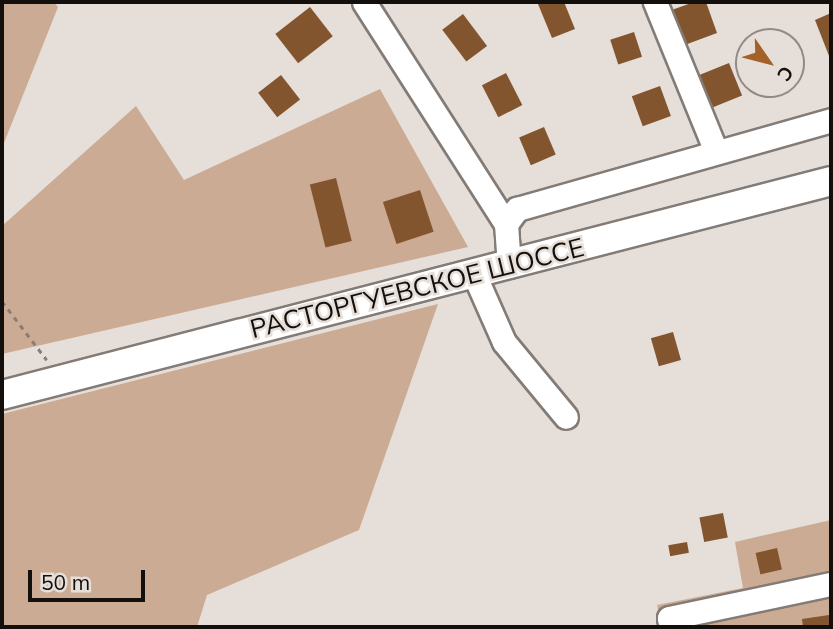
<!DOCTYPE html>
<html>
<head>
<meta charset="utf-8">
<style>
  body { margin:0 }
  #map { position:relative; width:833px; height:629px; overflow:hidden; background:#e6ded8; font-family:Mulish,sans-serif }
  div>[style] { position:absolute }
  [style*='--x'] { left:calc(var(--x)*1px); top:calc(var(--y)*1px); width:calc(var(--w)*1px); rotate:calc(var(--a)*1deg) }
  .green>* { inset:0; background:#cbab93 }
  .building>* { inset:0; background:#83552f; transform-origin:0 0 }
  .path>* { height:2.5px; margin-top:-1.25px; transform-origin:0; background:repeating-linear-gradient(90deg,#85807b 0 5px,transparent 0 10px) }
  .roads { filter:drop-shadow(2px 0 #837b76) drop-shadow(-2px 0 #837b76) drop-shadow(0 2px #837b76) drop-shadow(0 -2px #837b76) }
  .minor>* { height:23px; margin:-11.5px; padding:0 11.5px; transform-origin:11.5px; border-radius:11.5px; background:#fff }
  .major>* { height:28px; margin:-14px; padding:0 14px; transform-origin:14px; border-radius:14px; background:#fff }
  span { translate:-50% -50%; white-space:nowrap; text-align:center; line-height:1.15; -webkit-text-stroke:5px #e6ded8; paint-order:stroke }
  .street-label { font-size:26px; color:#120f0d }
  .frame { position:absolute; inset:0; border:4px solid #120f0d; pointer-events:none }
  .north { position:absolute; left:735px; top:28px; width:70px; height:70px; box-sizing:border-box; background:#e6ded8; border:2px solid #918b87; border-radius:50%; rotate:125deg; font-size:19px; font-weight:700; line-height:28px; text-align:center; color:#120f0d }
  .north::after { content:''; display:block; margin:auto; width:24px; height:32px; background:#a2622a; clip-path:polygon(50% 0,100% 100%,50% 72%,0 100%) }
  .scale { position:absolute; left:28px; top:570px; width:117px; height:32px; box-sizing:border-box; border:4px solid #120f0d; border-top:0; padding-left:9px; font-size:21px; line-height:24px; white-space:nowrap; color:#120f0d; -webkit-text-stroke:5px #e6ded8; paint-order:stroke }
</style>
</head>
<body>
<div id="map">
  <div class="green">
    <i style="clip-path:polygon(2px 2px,54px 2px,58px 7px,2px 148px)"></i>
    <i style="clip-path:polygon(380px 89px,468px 247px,2px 354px,2px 226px,136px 106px,184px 180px)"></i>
    <i style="clip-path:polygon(438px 304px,359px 530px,207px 595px,197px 627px,2px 627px,2px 414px)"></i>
    <i style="clip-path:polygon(831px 520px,831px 627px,662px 627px,657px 605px,743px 588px,735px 542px)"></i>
  </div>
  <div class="building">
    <i style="clip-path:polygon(564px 2px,575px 29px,552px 38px,538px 4px)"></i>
    <i style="clip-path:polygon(694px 2px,706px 2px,717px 33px,682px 46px,669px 11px)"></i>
    <i style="left:310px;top:7px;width:37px;height:44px;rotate:52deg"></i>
    <i style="clip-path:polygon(831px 13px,831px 61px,815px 20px)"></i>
    <i style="left:463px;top:14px;width:40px;height:26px;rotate:53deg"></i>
    <i style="left:634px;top:32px;width:26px;height:25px;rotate:72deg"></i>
    <i style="left:729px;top:63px;width:35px;height:36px;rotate:68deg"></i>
    <i style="left:506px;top:73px;width:36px;height:27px;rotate:63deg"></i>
    <i style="left:281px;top:75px;width:31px;height:29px;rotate:52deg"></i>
    <i style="left:660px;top:86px;width:32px;height:30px;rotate:70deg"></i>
    <i style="left:544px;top:127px;width:30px;height:27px;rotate:67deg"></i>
    <i style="left:336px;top:178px;width:65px;height:27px;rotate:76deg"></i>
    <i style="left:420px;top:190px;width:44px;height:39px;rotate:72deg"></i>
    <i style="left:673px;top:332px;width:29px;height:23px;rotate:74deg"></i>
    <i style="left:723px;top:513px;width:25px;height:24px;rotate:79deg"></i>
    <i style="left:687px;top:542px;width:11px;height:19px;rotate:80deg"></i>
    <i style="left:777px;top:548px;width:22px;height:22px;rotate:77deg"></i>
    <i style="clip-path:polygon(829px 615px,831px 627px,803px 627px,802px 619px)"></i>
  </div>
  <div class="path">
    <i style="--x:2;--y:301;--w:74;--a:52.7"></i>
  </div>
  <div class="roads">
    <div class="minor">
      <i style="--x:364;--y:2;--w:264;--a:57.4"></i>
      <i style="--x:506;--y:224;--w:42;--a:85.9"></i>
      <i style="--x:655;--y:2;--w:159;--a:67.8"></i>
      <i style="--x:506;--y:224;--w:19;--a:-54"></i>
      <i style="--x:517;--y:209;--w:326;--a:-15.8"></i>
      <i style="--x:474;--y:274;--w:74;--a:66.2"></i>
      <i style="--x:504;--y:342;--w:97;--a:50.4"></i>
      <i style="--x:671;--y:627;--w:9;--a:-103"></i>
      <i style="--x:669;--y:618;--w:166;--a:-11.9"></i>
    </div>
    <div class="major">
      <i style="--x:2;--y:395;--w:856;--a:-14.47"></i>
    </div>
  </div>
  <div class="street-label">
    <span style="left:417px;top:288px;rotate:-14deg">РАСТОРГУЕВСКОЕ ШОССЕ</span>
  </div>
  <div class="frame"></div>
  <div class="north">С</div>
  <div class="scale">50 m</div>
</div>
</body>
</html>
